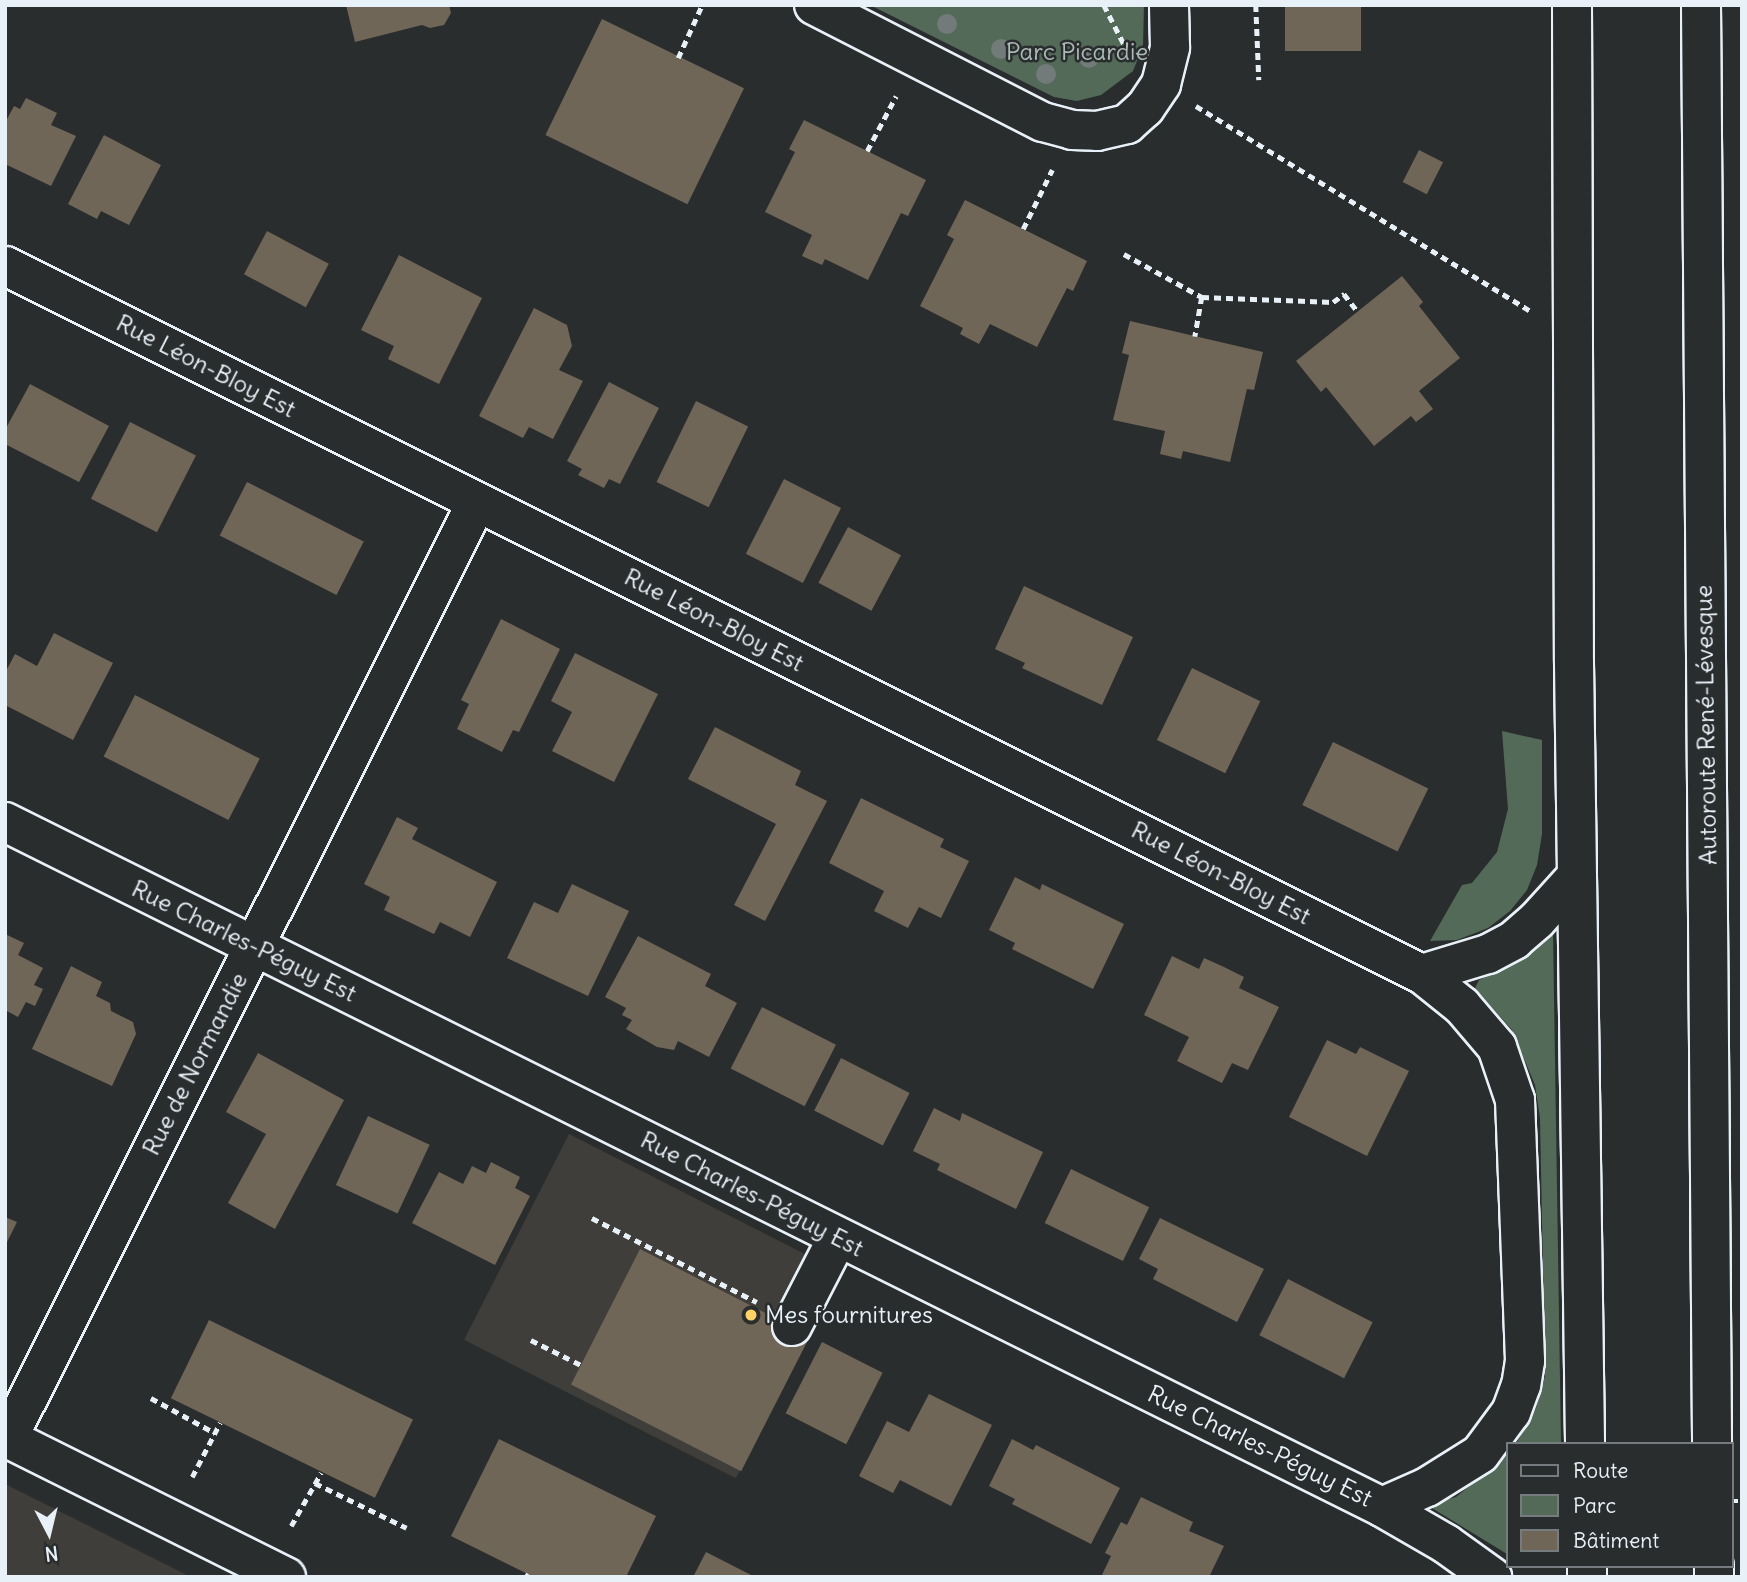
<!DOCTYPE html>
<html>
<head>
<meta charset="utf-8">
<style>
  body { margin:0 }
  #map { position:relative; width:1747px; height:1582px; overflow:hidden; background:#2a2d2e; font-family:Delius,sans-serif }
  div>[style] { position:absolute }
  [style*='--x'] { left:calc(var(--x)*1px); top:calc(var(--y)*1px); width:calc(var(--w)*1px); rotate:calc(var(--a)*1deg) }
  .built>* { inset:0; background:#3f3e3a; transform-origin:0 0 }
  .green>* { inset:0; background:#526a57 }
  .building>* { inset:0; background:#706657; transform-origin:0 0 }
  .path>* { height:4.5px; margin-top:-2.25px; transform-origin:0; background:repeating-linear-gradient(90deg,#e8f1f8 0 7px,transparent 0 12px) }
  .roads { filter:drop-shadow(2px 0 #e8f1f8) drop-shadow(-2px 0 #e8f1f8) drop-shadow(0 2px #e8f1f8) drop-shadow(0 -2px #e8f1f8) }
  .minor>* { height:38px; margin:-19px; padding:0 19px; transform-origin:19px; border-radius:19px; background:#2a2d2e }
  .highway>* { height:38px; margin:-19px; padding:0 19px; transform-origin:19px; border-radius:19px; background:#2a2d2e }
  .trees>* { width:20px; height:20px; margin:-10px; border-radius:50%; background:#727b7a }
  .dots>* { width:19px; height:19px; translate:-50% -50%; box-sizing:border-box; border:4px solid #2a2d2e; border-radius:50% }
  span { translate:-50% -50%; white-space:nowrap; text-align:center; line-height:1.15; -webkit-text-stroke:5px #2a2d2e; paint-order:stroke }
  .park-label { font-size:24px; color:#acbbb8 }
  .street-label { font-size:24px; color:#e8f1f8 }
  .poi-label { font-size:24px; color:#e8f1f8 }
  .left { translate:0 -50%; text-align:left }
  .frame { position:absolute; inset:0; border:7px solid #e8f1f8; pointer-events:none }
  .legend { position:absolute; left:1506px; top:1442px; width:228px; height:126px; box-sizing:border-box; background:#2a2d2e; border:2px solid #767b7f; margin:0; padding:9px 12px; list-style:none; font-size:21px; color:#e8f1f8 }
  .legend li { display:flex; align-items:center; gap:14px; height:35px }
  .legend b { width:35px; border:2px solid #767b7f }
  .north { position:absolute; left:14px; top:1498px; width:70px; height:70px; -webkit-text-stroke:5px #2a2d2e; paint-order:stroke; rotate:173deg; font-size:19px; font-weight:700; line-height:28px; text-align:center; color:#e8f1f8 }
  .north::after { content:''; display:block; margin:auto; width:24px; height:32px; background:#e8f1f8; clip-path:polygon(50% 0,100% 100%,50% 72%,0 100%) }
</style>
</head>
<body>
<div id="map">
  <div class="built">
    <i style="left:569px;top:1134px;width:305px;height:231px;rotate:27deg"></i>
    <i style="clip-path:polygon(5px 1484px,191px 1577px,5px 1577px)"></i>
  </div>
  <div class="green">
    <i style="clip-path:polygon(870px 5px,1144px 5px,1143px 46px,1133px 71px,1101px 95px,1077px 101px,1054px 97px)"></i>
    <i style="clip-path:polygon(1502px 731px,1542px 740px,1542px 834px,1537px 865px,1527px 890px,1510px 911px,1488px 928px,1457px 940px,1430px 941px,1462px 885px,1472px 883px,1497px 852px,1508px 809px)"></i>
    <i style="clip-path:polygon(1553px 932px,1561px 1444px,1516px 1444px,1536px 1408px,1545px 1376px,1540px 1118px,1535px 1085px,1512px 1030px,1475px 988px,1479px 980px,1514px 964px)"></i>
    <i style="clip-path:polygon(1507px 1455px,1507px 1554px,1427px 1505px,1456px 1497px)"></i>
  </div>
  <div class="building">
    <i style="clip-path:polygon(346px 5px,449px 5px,451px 13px,444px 25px,430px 28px,422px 25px,355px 42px)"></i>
    <i style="left:1285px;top:5px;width:76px;height:46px"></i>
    <i style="left:602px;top:19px;width:158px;height:129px;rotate:26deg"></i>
    <i style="clip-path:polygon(26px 98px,57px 113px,51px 125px,76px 136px,51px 186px,5px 164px,5px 123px,14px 106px,20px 109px)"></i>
    <i style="clip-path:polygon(804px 120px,926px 180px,908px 216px,901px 213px,868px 280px,825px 259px,822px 265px,802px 256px,812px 235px,765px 212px,795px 152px,789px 149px)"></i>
    <i style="clip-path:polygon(104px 135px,161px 165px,129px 225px,101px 211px,97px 219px,68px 204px)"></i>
    <i style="left:1419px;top:150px;width:27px;height:36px;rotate:27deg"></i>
    <i style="clip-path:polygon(965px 200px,1087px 261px,1073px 291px,1067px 288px,1037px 347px,990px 324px,979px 344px,960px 334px,963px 328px,920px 306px,954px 239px,947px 235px)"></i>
    <i style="left:267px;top:231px;width:70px;height:49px;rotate:28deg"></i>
    <i style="clip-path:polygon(399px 255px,482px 298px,439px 384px,388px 359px,394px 346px,361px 330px)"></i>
    <i style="clip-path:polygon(1402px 276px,1423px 302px,1419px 306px,1460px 358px,1419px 391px,1433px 409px,1416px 422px,1411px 416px,1374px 446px,1326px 387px,1321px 392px,1296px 361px)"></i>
    <i style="clip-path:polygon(534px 308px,567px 325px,572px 346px,559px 370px,583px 381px,553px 439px,529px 427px,523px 438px,479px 416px)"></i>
    <i style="clip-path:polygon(1130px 321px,1263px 352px,1254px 390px,1247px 389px,1230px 462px,1183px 451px,1181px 459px,1160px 454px,1165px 431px,1113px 420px,1129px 355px,1122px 353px)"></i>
    <i style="clip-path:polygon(609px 382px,659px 408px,620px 484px,609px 479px,604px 488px,578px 475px,582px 469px,567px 461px)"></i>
    <i style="clip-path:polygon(30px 384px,109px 426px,79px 482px,5px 444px,5px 430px)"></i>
    <i style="left:696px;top:401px;width:58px;height:90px;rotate:26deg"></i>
    <i style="left:130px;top:422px;width:74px;height:86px;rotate:27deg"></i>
    <i style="left:784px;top:479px;width:64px;height:84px;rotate:27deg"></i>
    <i style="left:247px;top:482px;width:131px;height:60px;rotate:27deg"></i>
    <i style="left:848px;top:527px;width:60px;height:63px;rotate:28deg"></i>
    <i style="clip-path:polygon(1024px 586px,1133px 637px,1102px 705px,1022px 668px,1025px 663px,995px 649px)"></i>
    <i style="clip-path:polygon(501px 619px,560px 649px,519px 732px,513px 730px,502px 752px,457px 729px,469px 704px,461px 700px)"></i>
    <i style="clip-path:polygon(54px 633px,113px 663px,73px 740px,5px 705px,5px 673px,15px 654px,37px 666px)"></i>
    <i style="clip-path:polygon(575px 653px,658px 694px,614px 782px,552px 751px,572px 712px,551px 701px)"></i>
    <i style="left:1192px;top:668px;width:76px;height:80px;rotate:26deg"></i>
    <i style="left:135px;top:695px;width:140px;height:69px;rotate:27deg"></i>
    <i style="clip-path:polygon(715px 727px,801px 771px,795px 785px,827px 801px,765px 921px,734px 905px,776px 824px,688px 779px)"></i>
    <i style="left:1333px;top:742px;width:106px;height:70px;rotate:26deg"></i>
    <i style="clip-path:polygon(861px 798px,944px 839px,940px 847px,969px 861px,941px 918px,919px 907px,908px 928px,874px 911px,884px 891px,829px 863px)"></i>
    <i style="clip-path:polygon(397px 817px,418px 828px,412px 839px,497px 882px,470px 937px,440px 922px,434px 934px,384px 910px,390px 897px,364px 884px)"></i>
    <i style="clip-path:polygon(1015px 877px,1040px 890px,1042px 884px,1124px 924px,1093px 989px,1012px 949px,1015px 943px,989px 930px)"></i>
    <i style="clip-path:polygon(572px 884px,629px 911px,588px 996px,507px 958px,534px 902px,558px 913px)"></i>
    <i style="clip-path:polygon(5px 934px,24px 943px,18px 955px,43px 968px,34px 985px,43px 989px,35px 1006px,26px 1002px,18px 1017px,5px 1010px)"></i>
    <i style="clip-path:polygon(638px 936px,711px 974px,705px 986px,737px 1003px,709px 1057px,678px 1041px,674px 1050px,657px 1047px,626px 1029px,632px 1020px,622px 1015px,626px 1008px,605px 997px)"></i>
    <i style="clip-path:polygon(1172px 956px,1199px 969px,1204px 958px,1224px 967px,1244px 977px,1239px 988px,1279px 1007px,1248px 1070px,1232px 1063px,1222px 1083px,1177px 1061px,1189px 1037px,1144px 1015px)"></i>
    <i style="clip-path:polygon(71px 966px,102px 982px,96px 996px,110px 1003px,111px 1011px,133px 1022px,136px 1034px,112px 1086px,32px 1049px)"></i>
    <i style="left:762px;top:1007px;width:83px;height:69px;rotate:27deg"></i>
    <i style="clip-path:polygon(1327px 1040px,1356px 1054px,1360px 1047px,1409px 1071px,1367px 1156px,1289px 1117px)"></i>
    <i style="clip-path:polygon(258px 1053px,344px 1100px,275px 1229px,228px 1203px,266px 1134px,226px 1112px)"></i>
    <i style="left:841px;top:1058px;width:77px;height:59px;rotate:27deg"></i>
    <i style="clip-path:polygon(934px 1108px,960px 1121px,962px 1113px,1043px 1152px,1016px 1209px,937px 1170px,940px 1164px,913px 1151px)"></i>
    <i style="left:368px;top:1116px;width:68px;height:76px;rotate:25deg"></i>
    <i style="clip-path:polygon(491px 1162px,520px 1177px,515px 1188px,530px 1196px,495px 1265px,412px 1223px,439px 1172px,463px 1184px,472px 1166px,486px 1173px)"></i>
    <i style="left:1071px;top:1169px;width:87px;height:60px;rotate:26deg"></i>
    <i style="clip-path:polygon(5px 1217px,17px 1222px,5px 1246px)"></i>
    <i style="clip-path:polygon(1160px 1218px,1264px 1269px,1237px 1322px,1153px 1279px,1158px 1269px,1139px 1259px)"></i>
    <i style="left:640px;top:1249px;width:191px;height:152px;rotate:27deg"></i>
    <i style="left:1288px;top:1279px;width:95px;height:63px;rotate:27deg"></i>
    <i style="left:209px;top:1320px;width:227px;height:87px;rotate:26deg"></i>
    <i style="left:822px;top:1342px;width:68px;height:80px;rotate:27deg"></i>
    <i style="clip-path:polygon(929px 1394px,992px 1425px,951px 1506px,900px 1480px,893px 1493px,859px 1476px,887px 1421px,909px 1432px)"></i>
    <i style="clip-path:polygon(499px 1439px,656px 1516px,626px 1577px,534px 1577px,451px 1536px)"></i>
    <i style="clip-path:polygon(1012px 1439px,1033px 1450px,1036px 1445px,1120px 1488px,1091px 1544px,1012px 1504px,1015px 1499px,989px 1486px)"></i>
    <i style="clip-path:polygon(1141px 1497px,1193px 1522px,1189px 1531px,1224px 1546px,1209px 1577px,1101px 1577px,1111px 1556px,1105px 1553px,1121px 1522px,1127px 1525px)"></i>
    <i style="clip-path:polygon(706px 1552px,755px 1577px,693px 1577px)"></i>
  </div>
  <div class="path">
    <i style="--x:1104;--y:5;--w:46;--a:62.9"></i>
    <i style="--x:1256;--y:5;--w:75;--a:87.7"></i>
    <i style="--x:678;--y:58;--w:58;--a:-65.6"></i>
    <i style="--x:1196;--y:106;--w:391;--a:31.5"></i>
    <i style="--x:867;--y:151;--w:62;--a:-62.2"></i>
    <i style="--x:1023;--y:229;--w:66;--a:-63.8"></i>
    <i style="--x:1124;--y:254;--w:89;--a:28.9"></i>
    <i style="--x:1202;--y:297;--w:40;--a:100"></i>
    <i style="--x:1202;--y:297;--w:131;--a:2.2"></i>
    <i style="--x:1333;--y:302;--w:14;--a:-36"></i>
    <i style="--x:1344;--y:294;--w:23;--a:52"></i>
    <i style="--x:592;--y:1218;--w:185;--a:27"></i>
    <i style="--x:531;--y:1340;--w:56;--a:26.6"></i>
    <i style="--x:151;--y:1398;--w:73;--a:28.7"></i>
    <i style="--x:192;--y:1477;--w:61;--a:-62.6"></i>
    <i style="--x:315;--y:1483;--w:102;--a:26.1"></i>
    <i style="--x:1731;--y:1501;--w:11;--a:0"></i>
    <i style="--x:291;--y:1526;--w:61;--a:-60.5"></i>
    <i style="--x:526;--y:1577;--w:4;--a:-56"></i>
  </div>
  <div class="roads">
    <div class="minor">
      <i style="--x:814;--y:5;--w:257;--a:27.1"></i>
      <i style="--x:1043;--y:122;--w:30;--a:15"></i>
      <i style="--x:1072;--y:130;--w:25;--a:2"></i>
      <i style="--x:1097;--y:131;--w:31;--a:-13"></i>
      <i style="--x:1127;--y:124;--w:24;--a:-42"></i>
      <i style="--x:1145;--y:108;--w:29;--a:-56"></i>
      <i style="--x:1161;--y:84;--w:38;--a:-76"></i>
      <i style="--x:1170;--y:47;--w:42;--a:-91.4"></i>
      <i style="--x:1572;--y:5;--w:658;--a:89.83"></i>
      <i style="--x:1574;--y:663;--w:781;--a:89.19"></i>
      <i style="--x:5;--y:266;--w:1584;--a:26.55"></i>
      <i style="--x:1422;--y:974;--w:51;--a:38.7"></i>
      <i style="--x:1462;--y:1006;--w:54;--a:49.5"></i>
      <i style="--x:1497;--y:1047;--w:56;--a:71.2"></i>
      <i style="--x:1515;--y:1100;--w:261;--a:87.8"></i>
      <i style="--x:1525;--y:1361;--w:24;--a:99"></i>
      <i style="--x:1521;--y:1385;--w:29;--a:110"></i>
      <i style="--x:1511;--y:1412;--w:52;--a:126.4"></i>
      <i style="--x:1480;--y:1454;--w:62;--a:148.1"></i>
      <i style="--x:1427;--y:1487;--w:49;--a:156"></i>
      <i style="--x:5;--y:822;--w:1538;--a:26.45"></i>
      <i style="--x:1382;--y:1507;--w:74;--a:30"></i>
      <i style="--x:1446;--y:1544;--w:57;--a:35.7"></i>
      <i style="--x:1422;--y:974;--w:69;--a:-16.9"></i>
      <i style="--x:1488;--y:954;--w:30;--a:-28"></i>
      <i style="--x:1514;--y:940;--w:30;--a:-41"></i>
      <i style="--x:1537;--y:920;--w:58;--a:-47.8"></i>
      <i style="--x:792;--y:1326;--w:100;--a:-62.7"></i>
      <i style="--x:5;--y:1437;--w:314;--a:26.5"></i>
      <i style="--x:8;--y:1438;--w:1047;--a:-63.39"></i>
      <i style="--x:1587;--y:1566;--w:11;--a:90"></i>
    </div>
    <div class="highway">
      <i style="--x:1701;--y:5;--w:1439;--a:89.56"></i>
      <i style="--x:1714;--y:1566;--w:11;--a:90"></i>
    </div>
  </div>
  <div class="trees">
    <i style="left:947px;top:24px"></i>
    <i style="left:1001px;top:49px"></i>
    <i style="left:1089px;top:58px"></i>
    <i style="left:1046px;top:74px"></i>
  </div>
  <div class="dots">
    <i style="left:751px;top:1315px;background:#ffd166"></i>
  </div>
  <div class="park-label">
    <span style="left:1077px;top:52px">Parc Picardie</span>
  </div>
  <div class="street-label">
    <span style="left:206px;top:366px;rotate:27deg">Rue Léon-Bloy Est</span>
    <span style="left:714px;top:620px;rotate:27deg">Rue Léon-Bloy Est</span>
    <span style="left:1706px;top:725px;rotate:-91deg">Autoroute René-Lévesque</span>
    <span style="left:1221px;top:873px;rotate:27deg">Rue Léon-Bloy Est</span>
    <span style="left:244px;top:941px;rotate:26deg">Rue Charles-Péguy Est</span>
    <span style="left:195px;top:1064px;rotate:-63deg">Rue de Normandie</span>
    <span style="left:752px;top:1194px;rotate:27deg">Rue Charles-Péguy Est</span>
    <span style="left:1260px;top:1446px;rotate:26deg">Rue Charles-Péguy Est</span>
  </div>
  <div class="poi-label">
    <span class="left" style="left:765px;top:1315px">Mes fournitures</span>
  </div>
  <div class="frame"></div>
  <ul class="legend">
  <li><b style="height:9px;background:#2a2d2e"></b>Route</li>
  <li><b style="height:19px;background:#526a57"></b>Parc</li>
  <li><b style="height:19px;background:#706657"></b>Bâtiment</li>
  </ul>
  <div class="north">N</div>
</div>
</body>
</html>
